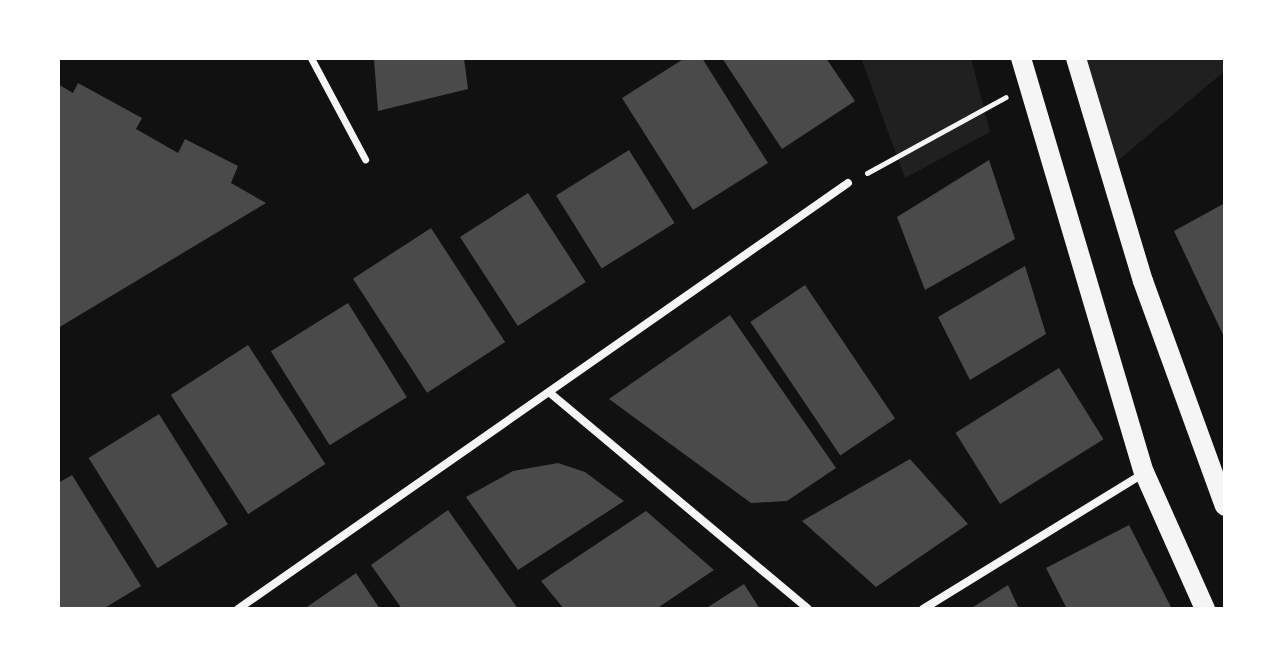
<!DOCTYPE html>
<html>
<head>
<meta charset="utf-8">
<style>
  body { margin:0 }
  #map { position:relative; width:1283px; height:667px; overflow:hidden; background:#111; font-family:"Source Sans 3",sans-serif }
  div>[style] { position:absolute }
  [style*='--x'] { left:calc(var(--x)*1px); top:calc(var(--y)*1px); width:calc(var(--w)*1px); rotate:calc(var(--a)*1deg) }
  .green>* { inset:0; background:#202020 }
  .building>* { inset:0; background:#4a4a4a; transform-origin:0 0 }
  .path>* { height:5px; margin:-2.5px; padding:0 2.5px; transform-origin:2.5px; border-radius:2.5px; background:#f5f5f5 }
  .pedestrian>* { height:7px; margin:-3.5px; padding:0 3.5px; transform-origin:3.5px; border-radius:3.5px; background:#f5f5f5 }
  .minor>* { height:8px; margin:-4px; padding:0 4px; transform-origin:4px; border-radius:4px; background:#f5f5f5 }
  .primary>* { height:20px; margin:-10px; padding:0 10px; transform-origin:10px; border-radius:10px; background:#f5f5f5 }
  span { translate:-50% -50%; white-space:nowrap; text-align:center; line-height:1.15; -webkit-text-stroke:8px #fff; paint-order:stroke }
  .frame { position:absolute; inset:0; border:60px solid #fff; pointer-events:none }
</style>
</head>
<body>
<div id="map">
  <div class="green">
    <i style="clip-path:polygon(861px 58px,971px 58px,990px 132px,905px 178px)"></i>
    <i style="clip-path:polygon(1076px 58px,1225px 58px,1225px 71px,1109px 168px)"></i>
  </div>
  <div class="building">
    <i style="clip-path:polygon(387px 58px,464px 58px,468px 89px,378px 111px,374px 60px)"></i>
    <i style="clip-path:polygon(685px 58px,702px 58px,768px 163px,693px 210px,622px 98px)"></i>
    <i style="clip-path:polygon(722px 58px,826px 58px,855px 101px,782px 149px)"></i>
    <i style="clip-path:polygon(78px 83px,142px 118px,136px 129px,178px 153px,185px 139px,238px 166px,231px 183px,266px 203px,58px 328px,58px 84px,73px 93px)"></i>
    <i style="left:629px;top:150px;width:86px;height:86px;rotate:58deg"></i>
    <i style="clip-path:polygon(989px 160px,1015px 239px,925px 290px,897px 217px)"></i>
    <i style="left:528px;top:193px;width:106px;height:81px;rotate:57deg"></i>
    <i style="clip-path:polygon(1225px 203px,1225px 339px,1174px 231px)"></i>
    <i style="left:431px;top:228px;width:136px;height:93px;rotate:57deg"></i>
    <i style="clip-path:polygon(1025px 266px,1046px 334px,970px 380px,938px 317px)"></i>
    <i style="left:805px;top:285px;width:161px;height:66px;rotate:56deg"></i>
    <i style="left:348px;top:303px;width:111px;height:91px;rotate:58deg"></i>
    <i style="clip-path:polygon(730px 315px,836px 468px,787px 501px,751px 503px,609px 399px)"></i>
    <i style="left:248px;top:345px;width:142px;height:92px;rotate:57deg"></i>
    <i style="left:1059px;top:368px;width:84px;height:122px;rotate:58deg"></i>
    <i style="left:159px;top:414px;width:130px;height:83px;rotate:58deg"></i>
    <i style="clip-path:polygon(910px 459px,968px 524px,876px 587px,802px 521px)"></i>
    <i style="clip-path:polygon(558px 463px,585px 472px,624px 501px,518px 570px,466px 497px,513px 471px)"></i>
    <i style="clip-path:polygon(72px 475px,141px 586px,103px 609px,58px 609px,58px 483px)"></i>
    <i style="clip-path:polygon(448px 510px,518px 609px,402px 609px,371px 565px)"></i>
    <i style="clip-path:polygon(646px 511px,714px 570px,656px 609px,564px 609px,541px 581px)"></i>
    <i style="clip-path:polygon(1129px 525px,1172px 609px,1067px 609px,1046px 568px)"></i>
    <i style="clip-path:polygon(356px 573px,380px 609px,304px 609px)"></i>
    <i style="clip-path:polygon(744px 584px,760px 609px,705px 609px)"></i>
    <i style="clip-path:polygon(1008px 585px,1019px 609px,970px 609px)"></i>
  </div>
  <div class="path">
    <i style="--x:867;--y:173;--w:158;--a:-28.7"></i>
  </div>
  <div class="pedestrian">
    <i style="--x:311;--y:58;--w:115;--a:61.9"></i>
  </div>
  <div class="minor">
    <i style="--x:550;--y:393;--w:336;--a:39.9"></i>
    <i style="--x:238;--y:609;--w:744;--a:-34.93"></i>
    <i style="--x:923;--y:609;--w:259;--a:-31.6"></i>
  </div>
  <div class="primary">
    <i style="--x:1021;--y:58;--w:432;--a:73.5"></i>
    <i style="--x:1144;--y:472;--w:150;--a:66"></i>
    <i style="--x:1076;--y:58;--w:233;--a:73.3"></i>
    <i style="--x:1143;--y:281;--w:239;--a:70"></i>
  </div>
  <div class="frame"></div>
</div>
</body>
</html>
